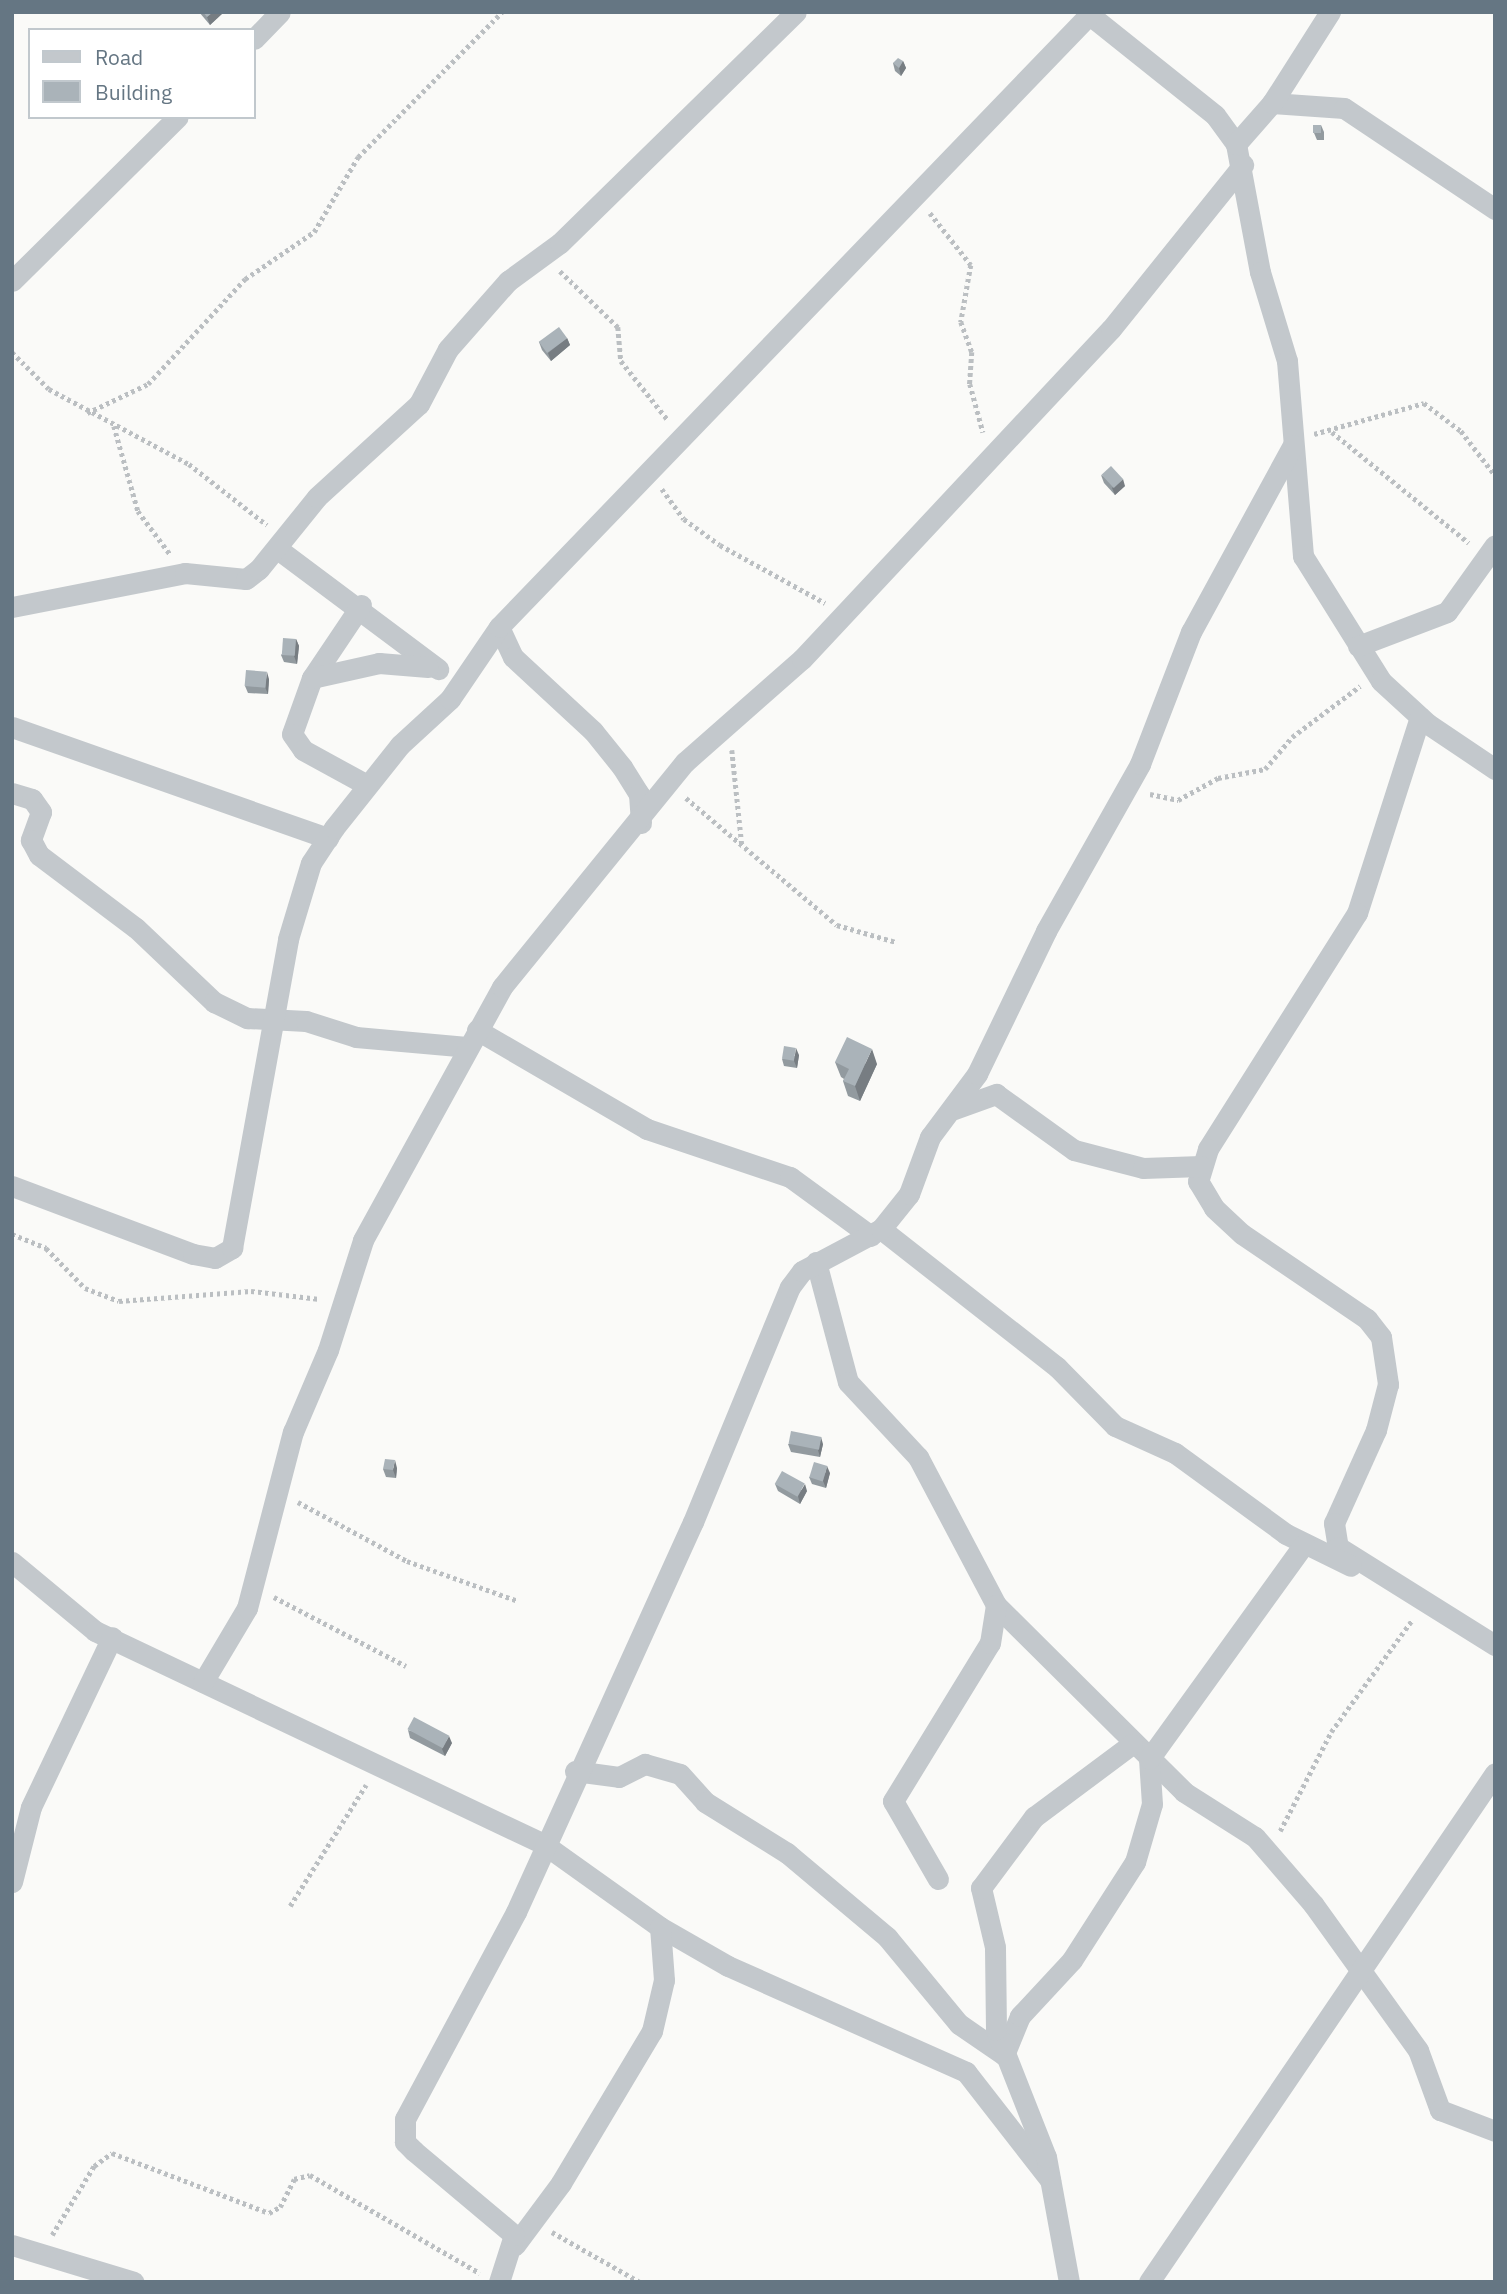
<!DOCTYPE html>
<html>
<head>
<meta charset="utf-8">
<style>
  body { margin:0 }
  #map { position:relative; width:1507px; height:2294px; overflow:hidden; background:#fafaf8; font-family:"IBM Plex Sans",sans-serif }
  div>[style] { position:absolute }
  [style*='--x'] { left:calc(var(--x)*1px); top:calc(var(--y)*1px); width:calc(var(--w)*1px); rotate:calc(var(--a)*1deg) }
  .path>* { height:4.5px; margin-top:-2.25px; transform-origin:0; background:repeating-linear-gradient(90deg,#bbbfc2 0 3.5px,transparent 0 7px) }
  .minor>* { height:21px; margin:-10.5px; padding:0 10.5px; transform-origin:10.5px; border-radius:10.5px; background:#c3c8cc }
  .wall>* { inset:0; background:#929a9f }
  .shaded-wall>* { inset:0; background:#777d82 }
  .building>* { inset:0; background:#aab3b9; transform-origin:0 0 }
  span { translate:-50% -50%; white-space:nowrap; text-align:center; line-height:1.15; -webkit-text-stroke:7px #fff; paint-order:stroke }
  .frame { position:absolute; inset:0; border:14px solid #657683; pointer-events:none }
  .legend { position:absolute; left:28px; top:28px; width:228px; height:91px; box-sizing:border-box; background:#fff; border:2px solid #c1c8cd; margin:0; padding:9px 12px; list-style:none; font-size:21px; color:#657683 }
  .legend li { display:flex; align-items:center; gap:14px; height:35px }
  .legend b { width:35px; border:2px solid #c1c8cd }
</style>
</head>
<body>
<div id="map">
  <div class="path">
    <i style="--x:930;--y:213;--w:66;--a:51.7"></i>
    <i style="--x:971;--y:265;--w:58;--a:100"></i>
    <i style="--x:961;--y:322;--w:32;--a:70"></i>
    <i style="--x:972;--y:352;--w:32;--a:94"></i>
    <i style="--x:970;--y:384;--w:50;--a:74.8"></i>
    <i style="--x:560;--y:271;--w:81;--a:44"></i>
    <i style="--x:618;--y:327;--w:34;--a:85"></i>
    <i style="--x:621;--y:361;--w:75;--a:51.5"></i>
    <i style="--x:12;--y:352;--w:52;--a:45"></i>
    <i style="--x:49;--y:389;--w:159;--a:28.2"></i>
    <i style="--x:189;--y:464;--w:99;--a:38"></i>
    <i style="--x:87;--y:413;--w:68;--a:-25.4"></i>
    <i style="--x:148;--y:384;--w:143;--a:-47.3"></i>
    <i style="--x:245;--y:279;--w:83;--a:-34.3"></i>
    <i style="--x:314;--y:232;--w:87;--a:-59.6"></i>
    <i style="--x:358;--y:157;--w:204;--a:-45.2"></i>
    <i style="--x:114;--y:426;--w:88;--a:74.2"></i>
    <i style="--x:138;--y:511;--w:54;--a:53.3"></i>
    <i style="--x:1332;--y:432;--w:176;--a:39"></i>
    <i style="--x:1314;--y:434;--w:114;--a:-15.7"></i>
    <i style="--x:1424;--y:403;--w:46;--a:37.1"></i>
    <i style="--x:1461;--y:431;--w:56;--a:52.3"></i>
    <i style="--x:662;--y:489;--w:37;--a:54"></i>
    <i style="--x:684;--y:519;--w:44;--a:35.8"></i>
    <i style="--x:720;--y:545;--w:120;--a:28.9"></i>
    <i style="--x:732;--y:750;--w:96;--a:84"></i>
    <i style="--x:1150;--y:794;--w:29;--a:12"></i>
    <i style="--x:1178;--y:800;--w:46;--a:-28.8"></i>
    <i style="--x:1218;--y:778;--w:48;--a:-10.8"></i>
    <i style="--x:1265;--y:769;--w:42;--a:-49.8"></i>
    <i style="--x:1292;--y:737;--w:85;--a:-36.9"></i>
    <i style="--x:686;--y:798;--w:197;--a:40.1"></i>
    <i style="--x:837;--y:925;--w:61;--a:16.1"></i>
    <i style="--x:12;--y:1234;--w:37;--a:22"></i>
    <i style="--x:46;--y:1248;--w:56;--a:45.7"></i>
    <i style="--x:85;--y:1288;--w:36;--a:21"></i>
    <i style="--x:119;--y:1301;--w:132;--a:-4.3"></i>
    <i style="--x:251;--y:1291;--w:69;--a:6.6"></i>
    <i style="--x:298;--y:1502;--w:124;--a:28.4"></i>
    <i style="--x:407;--y:1561;--w:118;--a:19.8"></i>
    <i style="--x:274;--y:1597;--w:149;--a:27.6"></i>
    <i style="--x:1280;--y:1831;--w:111;--a:-62.7"></i>
    <i style="--x:1331;--y:1732;--w:138;--a:-54.1"></i>
    <i style="--x:290;--y:1906;--w:143;--a:-57.9"></i>
    <i style="--x:552;--y:2232;--w:101;--a:29.6"></i>
    <i style="--x:52;--y:2235;--w:81;--a:-58.7"></i>
    <i style="--x:94;--y:2166;--w:22;--a:-36"></i>
    <i style="--x:112;--y:2153;--w:168;--a:20.9"></i>
    <i style="--x:269;--y:2213;--w:13;--a:-29"></i>
    <i style="--x:280;--y:2207;--w:31;--a:-63"></i>
    <i style="--x:294;--y:2179;--w:16;--a:-14"></i>
    <i style="--x:310;--y:2175;--w:196;--a:30"></i>
  </div>
  <div class="minor">
    <i style="--x:1086;--y:12;--w:165;--a:38.6"></i>
    <i style="--x:1215;--y:115;--w:36;--a:54"></i>
    <i style="--x:1236;--y:144;--w:130;--a:79.4"></i>
    <i style="--x:1260;--y:272;--w:93;--a:73.1"></i>
    <i style="--x:1287;--y:361;--w:196;--a:85.3"></i>
    <i style="--x:1303;--y:556;--w:147;--a:58"></i>
    <i style="--x:1381;--y:681;--w:64;--a:42.5"></i>
    <i style="--x:1428;--y:724;--w:81;--a:33.9"></i>
    <i style="--x:254;--y:39;--w:37;--a:-46"></i>
    <i style="--x:1272;--y:103;--w:72;--a:4"></i>
    <i style="--x:1344;--y:108;--w:182;--a:33.8"></i>
    <i style="--x:1236;--y:144;--w:55;--a:-48.7"></i>
    <i style="--x:1272;--y:103;--w:108;--a:-57.5"></i>
    <i style="--x:12;--y:281;--w:233;--a:-44.7"></i>
    <i style="--x:279;--y:550;--w:199;--a:36.8"></i>
    <i style="--x:361;--y:605;--w:88;--a:123.9"></i>
    <i style="--x:312;--y:678;--w:59;--a:109.7"></i>
    <i style="--x:292;--y:734;--w:19;--a:55"></i>
    <i style="--x:303;--y:750;--w:73;--a:28.7"></i>
    <i style="--x:12;--y:607;--w:176;--a:-11.1"></i>
    <i style="--x:185;--y:573;--w:61;--a:5.6"></i>
    <i style="--x:246;--y:579;--w:16;--a:-38"></i>
    <i style="--x:259;--y:569;--w:92;--a:-51.1"></i>
    <i style="--x:317;--y:497;--w:138;--a:-42.4"></i>
    <i style="--x:419;--y:404;--w:62;--a:-62.2"></i>
    <i style="--x:448;--y:349;--w:91;--a:-48.6"></i>
    <i style="--x:508;--y:281;--w:64;--a:-36.2"></i>
    <i style="--x:560;--y:243;--w:330;--a:-44.4"></i>
    <i style="--x:499;--y:627;--w:33;--a:65"></i>
    <i style="--x:513;--y:657;--w:109;--a:42.8"></i>
    <i style="--x:593;--y:731;--w:46;--a:51.1"></i>
    <i style="--x:622;--y:767;--w:32;--a:58"></i>
    <i style="--x:639;--y:794;--w:29;--a:86"></i>
    <i style="--x:1358;--y:646;--w:95;--a:-20.9"></i>
    <i style="--x:1447;--y:612;--w:82;--a:-54.4"></i>
    <i style="--x:312;--y:678;--w:69;--a:-12.6"></i>
    <i style="--x:379;--y:663;--w:49;--a:4.7"></i>
    <i style="--x:1420;--y:717;--w:206;--a:107.8"></i>
    <i style="--x:1357;--y:913;--w:279;--a:122.3"></i>
    <i style="--x:1208;--y:1149;--w:34;--a:107"></i>
    <i style="--x:1198;--y:1181;--w:31;--a:59"></i>
    <i style="--x:1214;--y:1208;--w:38;--a:43"></i>
    <i style="--x:1242;--y:1234;--w:151;--a:34.2"></i>
    <i style="--x:1367;--y:1319;--w:23;--a:52"></i>
    <i style="--x:1381;--y:1337;--w:48;--a:81.5"></i>
    <i style="--x:1388;--y:1384;--w:48;--a:104.6"></i>
    <i style="--x:1376;--y:1430;--w:102;--a:114.3"></i>
    <i style="--x:1334;--y:1523;--w:24;--a:81"></i>
    <i style="--x:1338;--y:1547;--w:185;--a:32"></i>
    <i style="--x:12;--y:727;--w:335;--a:19.4"></i>
    <i style="--x:12;--y:793;--w:21;--a:17"></i>
    <i style="--x:32;--y:799;--w:16;--a:55"></i>
    <i style="--x:41;--y:812;--w:30;--a:110"></i>
    <i style="--x:31;--y:840;--w:17;--a:62"></i>
    <i style="--x:39;--y:855;--w:121;--a:37"></i>
    <i style="--x:136;--y:928;--w:108;--a:43.5"></i>
    <i style="--x:214;--y:1002;--w:37;--a:26"></i>
    <i style="--x:247;--y:1018;--w:59;--a:2.9"></i>
    <i style="--x:306;--y:1021;--w:52;--a:17.7"></i>
    <i style="--x:356;--y:1037;--w:111;--a:5.1"></i>
    <i style="--x:477;--y:1030;--w:197;--a:30.2"></i>
    <i style="--x:647;--y:1129;--w:151;--a:18.6"></i>
    <i style="--x:790;--y:1177;--w:100;--a:36.1"></i>
    <i style="--x:954;--y:1109;--w:45;--a:-19.7"></i>
    <i style="--x:996;--y:1094;--w:96;--a:35.7"></i>
    <i style="--x:1074;--y:1150;--w:71;--a:14.6"></i>
    <i style="--x:1143;--y:1168;--w:58;--a:-2"></i>
    <i style="--x:12;--y:1186;--w:193;--a:20.6"></i>
    <i style="--x:193;--y:1254;--w:22;--a:10"></i>
    <i style="--x:215;--y:1258;--w:20;--a:-30"></i>
    <i style="--x:232;--y:1248;--w:314;--a:-79.7"></i>
    <i style="--x:288;--y:939;--w:79;--a:-73.2"></i>
    <i style="--x:311;--y:863;--w:42;--a:-56.7"></i>
    <i style="--x:334;--y:828;--w:106;--a:-51.5"></i>
    <i style="--x:400;--y:745;--w:68;--a:-42.6"></i>
    <i style="--x:450;--y:699;--w:87;--a:-55.8"></i>
    <i style="--x:499;--y:627;--w:850;--a:-46.05"></i>
    <i style="--x:881;--y:1229;--w:224;--a:38.1"></i>
    <i style="--x:1057;--y:1367;--w:83;--a:45.5"></i>
    <i style="--x:1115;--y:1426;--w:66;--a:24.2"></i>
    <i style="--x:1175;--y:1453;--w:137;--a:36.1"></i>
    <i style="--x:1286;--y:1534;--w:72;--a:26.2"></i>
    <i style="--x:816;--y:1262;--w:124;--a:75.1"></i>
    <i style="--x:848;--y:1382;--w:103;--a:47"></i>
    <i style="--x:918;--y:1457;--w:167;--a:62.2"></i>
    <i style="--x:996;--y:1605;--w:265;--a:44.8"></i>
    <i style="--x:1184;--y:1792;--w:84;--a:32.4"></i>
    <i style="--x:1255;--y:1837;--w:89;--a:49.1"></i>
    <i style="--x:1313;--y:1904;--w:180;--a:54.3"></i>
    <i style="--x:1418;--y:2050;--w:64;--a:69.9"></i>
    <i style="--x:1440;--y:2110;--w:59;--a:20.9"></i>
    <i style="--x:12;--y:1562;--w:108;--a:39.7"></i>
    <i style="--x:95;--y:1631;--w:498;--a:25.4"></i>
    <i style="--x:545;--y:1845;--w:141;--a:35.5"></i>
    <i style="--x:660;--y:1927;--w:78;--a:29.8"></i>
    <i style="--x:728;--y:1966;--w:261;--a:24"></i>
    <i style="--x:966;--y:2072;--w:137;--a:52.1"></i>
    <i style="--x:203;--y:1682;--w:86;--a:-59.3"></i>
    <i style="--x:247;--y:1608;--w:182;--a:-75.4"></i>
    <i style="--x:293;--y:1432;--w:89;--a:-66.9"></i>
    <i style="--x:328;--y:1350;--w:115;--a:-72.3"></i>
    <i style="--x:363;--y:1240;--w:289;--a:-61.2"></i>
    <i style="--x:502;--y:987;--w:290;--a:-50.9"></i>
    <i style="--x:685;--y:762;--w:156;--a:-41.4"></i>
    <i style="--x:802;--y:659;--w:452;--a:-46.9"></i>
    <i style="--x:1111;--y:329;--w:211;--a:-51.2"></i>
    <i style="--x:575;--y:1771;--w:44;--a:7.8"></i>
    <i style="--x:619;--y:1777;--w:29;--a:-27"></i>
    <i style="--x:645;--y:1764;--w:36;--a:16"></i>
    <i style="--x:680;--y:1774;--w:38;--a:48"></i>
    <i style="--x:705;--y:1802;--w:97;--a:31.9"></i>
    <i style="--x:787;--y:1853;--w:131;--a:40"></i>
    <i style="--x:887;--y:1937;--w:113;--a:50.4"></i>
    <i style="--x:959;--y:2024;--w:55;--a:34.6"></i>
    <i style="--x:1004;--y:2055;--w:42;--a:-67.7"></i>
    <i style="--x:1020;--y:2016;--w:76;--a:-47.1"></i>
    <i style="--x:1072;--y:1960;--w:117;--a:-57.3"></i>
    <i style="--x:1135;--y:1862;--w:60;--a:-73.7"></i>
    <i style="--x:1152;--y:1804;--w:45;--a:-93.8"></i>
    <i style="--x:1149;--y:1759;--w:265;--a:-54.2"></i>
    <i style="--x:938;--y:1879;--w:90;--a:-120"></i>
    <i style="--x:893;--y:1801;--w:185;--a:-58.5"></i>
    <i style="--x:990;--y:1643;--w:38;--a:-81"></i>
    <i style="--x:12;--y:1882;--w:77;--a:-75.8"></i>
    <i style="--x:31;--y:1807;--w:188;--a:-64.5"></i>
    <i style="--x:12;--y:2245;--w:127;--a:16.9"></i>
    <i style="--x:515;--y:2245;--w:77;--a:-53.4"></i>
    <i style="--x:561;--y:2183;--w:177;--a:-59.1"></i>
    <i style="--x:652;--y:2031;--w:52;--a:-76.8"></i>
    <i style="--x:664;--y:1980;--w:53;--a:-94.3"></i>
    <i style="--x:499;--y:2282;--w:49;--a:-72.3"></i>
    <i style="--x:514;--y:2235;--w:131;--a:-140"></i>
    <i style="--x:414;--y:2151;--w:13;--a:-135"></i>
    <i style="--x:405;--y:2142;--w:23;--a:-90"></i>
    <i style="--x:405;--y:2119;--w:235;--a:-61.8"></i>
    <i style="--x:516;--y:1912;--w:428;--a:-65.6"></i>
    <i style="--x:693;--y:1522;--w:254;--a:-67.6"></i>
    <i style="--x:790;--y:1287;--w:20;--a:-53"></i>
    <i style="--x:802;--y:1271;--w:89;--a:-28"></i>
    <i style="--x:881;--y:1229;--w:45;--a:-51.3"></i>
    <i style="--x:909;--y:1194;--w:61;--a:-69.8"></i>
    <i style="--x:930;--y:1137;--w:79;--a:-53.3"></i>
    <i style="--x:977;--y:1074;--w:159;--a:-64.2"></i>
    <i style="--x:1046;--y:931;--w:192;--a:-60.6"></i>
    <i style="--x:1140;--y:764;--w:142;--a:-68.9"></i>
    <i style="--x:1191;--y:632;--w:213;--a:-61.4"></i>
    <i style="--x:1069;--y:2282;--w:127;--a:-100.4"></i>
    <i style="--x:1046;--y:2157;--w:136;--a:-111.5"></i>
    <i style="--x:996;--y:2030;--w:83;--a:-90.7"></i>
    <i style="--x:995;--y:1947;--w:61;--a:-103.3"></i>
    <i style="--x:981;--y:1888;--w:89;--a:-53.3"></i>
    <i style="--x:1034;--y:1817;--w:122;--a:-36.7"></i>
    <i style="--x:1149;--y:2282;--w:615;--a:-55.79"></i>
  </div>
  <div class="wall">
    <i style="clip-path:polygon(199px 12px,224px 12px,210px 25px)"></i>
    <i style="clip-path:polygon(903px 61px,906px 68px,901px 76px,895px 71px,893px 63px)"></i>
    <i style="clip-path:polygon(1321px 125px,1324px 132px,1324px 140px,1317px 140px,1314px 133px)"></i>
    <i style="clip-path:polygon(567px 338px,570px 345px,551px 361px,542px 350px,539px 342px)"></i>
    <i style="clip-path:polygon(1101px 475px,1125px 486px,1115px 495px,1104px 483px)"></i>
    <i style="clip-path:polygon(296px 639px,299px 646px,297px 664px,284px 662px,281px 655px)"></i>
    <i style="clip-path:polygon(269px 679px,268px 694px,248px 693px,245px 686px)"></i>
    <i style="clip-path:polygon(799px 1055px,797px 1068px,784px 1066px,782px 1059px)"></i>
    <i style="clip-path:polygon(835px 1062px,877px 1064px,860px 1101px,848px 1096px,843px 1081px,844px 1079px,841px 1077px)"></i>
    <i style="clip-path:polygon(788px 1444px,823px 1444px,820px 1457px,791px 1452px)"></i>
    <i style="clip-path:polygon(397px 1468px,396px 1478px,386px 1477px,383px 1469px)"></i>
    <i style="clip-path:polygon(830px 1473px,826px 1488px,812px 1484px,809px 1477px)"></i>
    <i style="clip-path:polygon(775px 1484px,807px 1491px,800px 1504px,778px 1491px)"></i>
    <i style="clip-path:polygon(408px 1730px,452px 1743px,445px 1756px,410px 1738px)"></i>
  </div>
  <div class="shaded-wall">
    <i style="clip-path:polygon(213px 12px,224px 12px,210px 25px,207px 17px)"></i>
    <i style="clip-path:polygon(903px 61px,906px 68px,901px 76px,899px 68px)"></i>
    <i style="clip-path:polygon(567px 338px,570px 345px,551px 361px,548px 353px)"></i>
    <i style="clip-path:polygon(1123px 479px,1125px 486px,1115px 495px,1112px 488px)"></i>
    <i style="clip-path:polygon(296px 639px,299px 646px,297px 664px,294px 656px)"></i>
    <i style="clip-path:polygon(267px 672px,269px 679px,268px 694px,265px 687px)"></i>
    <i style="clip-path:polygon(796px 1048px,799px 1055px,797px 1068px,794px 1061px)"></i>
    <i style="clip-path:polygon(872px 1049px,877px 1064px,860px 1101px,855px 1086px)"></i>
    <i style="clip-path:polygon(821px 1437px,823px 1444px,820px 1457px,818px 1450px)"></i>
    <i style="clip-path:polygon(395px 1460px,397px 1468px,396px 1478px,393px 1470px)"></i>
    <i style="clip-path:polygon(827px 1466px,830px 1473px,826px 1488px,823px 1481px)"></i>
    <i style="clip-path:polygon(805px 1484px,807px 1491px,800px 1504px,798px 1496px)"></i>
    <i style="clip-path:polygon(449px 1736px,452px 1743px,445px 1756px,442px 1749px)"></i>
  </div>
  <div class="building">
    <i style="clip-path:polygon(203px 12px,213px 12px,207px 17px)"></i>
    <i style="clip-path:polygon(898px 58px,903px 61px,899px 68px,893px 63px)"></i>
    <i style="left:1313px;top:125px;width:8px;height:8px"></i>
    <i style="left:559px;top:327px;width:14px;height:25px;rotate:54deg"></i>
    <i style="left:1111px;top:466px;width:18px;height:13px;rotate:47deg"></i>
    <i style="left:283px;top:638px;width:13px;height:17px;rotate:4deg"></i>
    <i style="left:246px;top:670px;width:21px;height:16px;rotate:5deg"></i>
    <i style="clip-path:polygon(847px 1037px,872px 1049px,855px 1086px,843px 1081px,849px 1069px,835px 1062px)"></i>
    <i style="left:784px;top:1046px;width:12px;height:13px;rotate:9deg"></i>
    <i style="left:791px;top:1431px;width:31px;height:13px;rotate:11deg"></i>
    <i style="clip-path:polygon(385px 1459px,395px 1460px,393px 1470px,383px 1469px)"></i>
    <i style="left:814px;top:1462px;width:14px;height:16px;rotate:17deg"></i>
    <i style="left:782px;top:1471px;width:26px;height:15px;rotate:29deg"></i>
    <i style="left:414px;top:1717px;width:40px;height:14px;rotate:28deg"></i>
  </div>
  <div class="frame"></div>
  <ul class="legend">
  <li><b style="height:9px;background:#c3c8cc"></b>Road</li>
  <li><b style="height:19px;background:#aab3b9"></b>Building</li>
  </ul>
</div>
</body>
</html>
